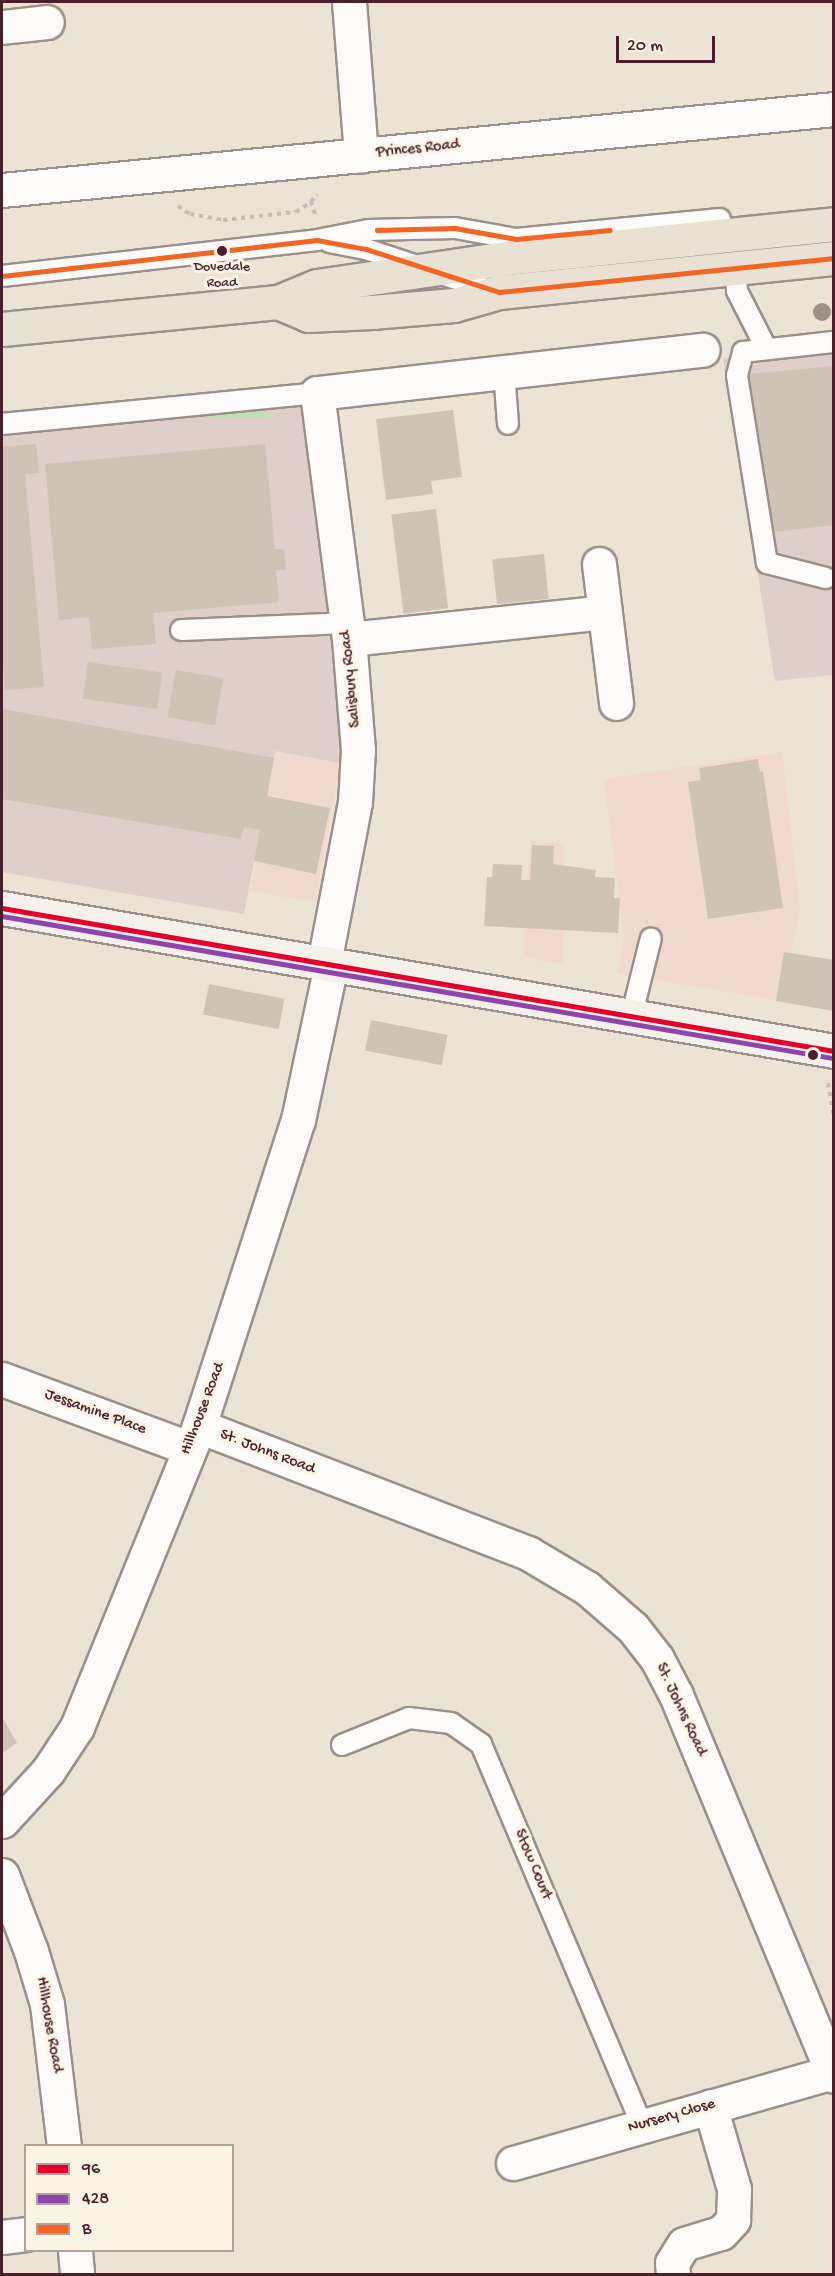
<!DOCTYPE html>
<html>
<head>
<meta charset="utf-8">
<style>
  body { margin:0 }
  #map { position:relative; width:835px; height:2276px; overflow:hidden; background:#ece3d5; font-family:"Gochi Hand",sans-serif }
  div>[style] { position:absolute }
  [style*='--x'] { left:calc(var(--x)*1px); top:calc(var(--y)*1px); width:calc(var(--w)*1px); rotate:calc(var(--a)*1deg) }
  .built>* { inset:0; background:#f2d9ce; transform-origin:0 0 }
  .industrial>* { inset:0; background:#decfca }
  .green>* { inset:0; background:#bfe0b1; transform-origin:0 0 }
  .building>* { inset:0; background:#cec3b5; transform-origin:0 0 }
  .path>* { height:4px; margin-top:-2px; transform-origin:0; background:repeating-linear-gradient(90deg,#c3bdbc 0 4.5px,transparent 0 9px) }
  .roads { filter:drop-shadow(2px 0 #9a8f8a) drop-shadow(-2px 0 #9a8f8a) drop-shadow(0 2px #9a8f8a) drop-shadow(0 -2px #9a8f8a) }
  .lane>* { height:20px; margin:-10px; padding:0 10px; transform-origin:10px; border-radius:10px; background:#fcfbf9 }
  .street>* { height:33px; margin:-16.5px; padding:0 16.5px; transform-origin:16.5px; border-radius:16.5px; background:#fcfbf9 }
  .secondary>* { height:33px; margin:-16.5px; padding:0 16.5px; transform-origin:16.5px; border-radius:16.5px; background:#f4f1ea }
  .primary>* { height:33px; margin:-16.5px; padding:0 16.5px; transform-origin:16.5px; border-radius:16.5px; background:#e8e1d4 }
  .bus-1>* { height:4.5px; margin:-2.25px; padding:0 2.25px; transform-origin:2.25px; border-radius:2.25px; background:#e4002b }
  .bus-2>* { height:4.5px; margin:-2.25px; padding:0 2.25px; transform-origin:2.25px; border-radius:2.25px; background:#8e44ad }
  .bus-3>* { height:4.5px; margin:-2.25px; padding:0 2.25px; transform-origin:2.25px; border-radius:2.25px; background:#f26522 }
  .trees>* { width:18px; height:18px; margin:-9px; border-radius:50%; background:#9e9186 }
  .dots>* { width:16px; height:16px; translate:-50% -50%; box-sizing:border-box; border:3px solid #fcf5e5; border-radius:50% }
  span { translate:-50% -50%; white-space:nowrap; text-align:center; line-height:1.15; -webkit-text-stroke:6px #fcf5e5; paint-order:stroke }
  .bus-label { font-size:14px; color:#4a1f2b }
  .street-label { font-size:16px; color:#4a1f2b }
  .frame { position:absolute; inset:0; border:3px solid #4a1f2b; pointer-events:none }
  .legend { position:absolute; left:24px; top:2144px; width:210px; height:108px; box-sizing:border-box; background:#fcf5e5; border:2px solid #b59f9b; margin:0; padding:8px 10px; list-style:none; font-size:18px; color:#4a1f2b }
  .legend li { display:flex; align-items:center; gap:12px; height:30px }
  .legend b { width:30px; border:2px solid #b59f9b }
  .scale { position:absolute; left:616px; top:36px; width:99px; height:27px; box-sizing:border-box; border:3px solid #4a1f2b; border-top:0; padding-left:8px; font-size:18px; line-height:21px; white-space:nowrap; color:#4a1f2b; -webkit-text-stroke:4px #fcf5e5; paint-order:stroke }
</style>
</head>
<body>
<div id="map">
  <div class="built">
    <i style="left:275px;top:751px;width:66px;height:142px;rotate:10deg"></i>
    <i style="clip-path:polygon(782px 752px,800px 909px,782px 1001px,618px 974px,624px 936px,604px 779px)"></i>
    <i style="clip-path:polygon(530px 841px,564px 843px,563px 964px,523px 957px)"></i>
  </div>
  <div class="industrial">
    <i style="clip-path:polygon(833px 348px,833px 675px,775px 681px,723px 358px)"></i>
    <i style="clip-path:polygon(304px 386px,348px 718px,340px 763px,275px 751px,244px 914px,2px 872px,2px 411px)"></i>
  </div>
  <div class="green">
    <i style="left:269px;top:411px;width:7px;height:218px;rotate:90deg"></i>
  </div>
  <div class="building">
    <i style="clip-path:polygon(834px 366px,834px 525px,765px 533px,749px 374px)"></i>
    <i style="clip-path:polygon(453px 410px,462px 477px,431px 481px,433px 494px,386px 500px,376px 419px)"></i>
    <i style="clip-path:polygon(36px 444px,39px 473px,25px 474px,44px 687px,5px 690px,2px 656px,2px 447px)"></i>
    <i style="clip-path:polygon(265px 444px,275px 549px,284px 549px,286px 570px,276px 570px,279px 602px,153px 613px,156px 644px,92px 649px,89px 617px,59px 620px,45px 464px)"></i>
    <i style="left:436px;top:509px;width:100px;height:45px;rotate:83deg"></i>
    <i style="left:544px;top:554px;width:45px;height:52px;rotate:84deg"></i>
    <i style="left:88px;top:662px;width:75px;height:37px;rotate:8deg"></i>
    <i style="left:176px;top:670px;width:48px;height:48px;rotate:10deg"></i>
    <i style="clip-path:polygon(2px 709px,274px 758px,267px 796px,330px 808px,316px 874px,254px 861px,260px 830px,244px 827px,241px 839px,2px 799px)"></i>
    <i style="clip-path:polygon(758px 759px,760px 772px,763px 771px,783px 908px,708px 919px,688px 782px,701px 780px,699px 768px)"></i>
    <i style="clip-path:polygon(532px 845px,554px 846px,553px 864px,596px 870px,595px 877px,615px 878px,614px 898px,620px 898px,618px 933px,484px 926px,487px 877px,492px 877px,493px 864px,522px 865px,521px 880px,530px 880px)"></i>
    <i style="clip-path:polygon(784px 952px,834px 960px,834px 1011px,776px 1001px)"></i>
    <i style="left:209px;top:984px;width:77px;height:31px;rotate:11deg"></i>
    <i style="left:371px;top:1020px;width:78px;height:31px;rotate:11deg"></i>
    <i style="clip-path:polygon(2px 1717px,17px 1743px,2px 1753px)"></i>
  </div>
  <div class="path">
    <i style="--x:178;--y:206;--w:14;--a:34"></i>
    <i style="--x:190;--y:214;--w:34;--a:10"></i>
    <i style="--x:223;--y:220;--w:73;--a:-6.3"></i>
    <i style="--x:296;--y:212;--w:18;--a:-34"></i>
    <i style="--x:315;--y:214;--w:13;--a:-108"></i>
    <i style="--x:311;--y:202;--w:10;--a:-53"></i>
    <i style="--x:828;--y:1083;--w:36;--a:80"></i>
  </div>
  <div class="roads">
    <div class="lane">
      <i style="--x:329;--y:242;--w:38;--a:11"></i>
      <i style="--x:366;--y:249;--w:131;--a:18.3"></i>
      <i style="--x:735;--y:267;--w:24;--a:85"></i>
      <i style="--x:737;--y:291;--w:64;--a:63"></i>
      <i style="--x:2;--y:276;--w:317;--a:-6.5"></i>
      <i style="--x:317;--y:240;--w:52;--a:-11.1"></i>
      <i style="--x:368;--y:230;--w:87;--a:-1.3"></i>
      <i style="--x:455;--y:228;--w:62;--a:10.2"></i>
      <i style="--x:516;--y:239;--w:205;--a:-5.6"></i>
      <i style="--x:504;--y:371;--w:53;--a:85.7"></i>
      <i style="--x:2;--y:424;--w:317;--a:-5.6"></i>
      <i style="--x:826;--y:578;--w:61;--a:-165.7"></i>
      <i style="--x:767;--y:563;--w:190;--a:-99.1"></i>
      <i style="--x:737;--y:375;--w:24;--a:-75"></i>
      <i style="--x:743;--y:352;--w:92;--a:-6.3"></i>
      <i style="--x:181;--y:630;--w:166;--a:-2.4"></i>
      <i style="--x:631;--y:1018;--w:82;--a:-76"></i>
      <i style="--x:342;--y:1745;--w:72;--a:-21.9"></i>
      <i style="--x:409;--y:1718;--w:42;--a:6.8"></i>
      <i style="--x:451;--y:1723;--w:37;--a:35"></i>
      <i style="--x:481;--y:1744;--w:414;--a:67.1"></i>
    </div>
    <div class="street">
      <i style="--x:349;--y:2;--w:154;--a:85.5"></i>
      <i style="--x:2;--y:27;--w:45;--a:-6.3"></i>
      <i style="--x:2;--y:190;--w:836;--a:-5.56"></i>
      <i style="--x:599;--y:564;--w:140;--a:83"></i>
      <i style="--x:349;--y:639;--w:257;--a:-6"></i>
      <i style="--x:324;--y:963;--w:164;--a:-79.1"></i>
      <i style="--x:355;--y:802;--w:52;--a:-86.7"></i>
      <i style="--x:358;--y:750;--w:111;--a:-94.6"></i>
      <i style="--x:349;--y:639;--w:248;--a:-97.4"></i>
      <i style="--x:317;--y:393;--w:388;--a:-6.4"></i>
      <i style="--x:2;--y:1379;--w:199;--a:20.3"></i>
      <i style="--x:199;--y:1426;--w:353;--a:21.1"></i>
      <i style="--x:528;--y:1553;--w:69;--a:30.7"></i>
      <i style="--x:587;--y:1588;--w:61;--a:41"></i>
      <i style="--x:633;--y:1628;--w:39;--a:52"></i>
      <i style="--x:657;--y:1659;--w:41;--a:62.2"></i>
      <i style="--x:676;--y:1695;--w:412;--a:67.5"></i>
      <i style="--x:2;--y:1821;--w:68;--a:-47.4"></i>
      <i style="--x:48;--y:1771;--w:53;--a:-56.6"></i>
      <i style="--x:77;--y:1727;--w:325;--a:-67.9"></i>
      <i style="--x:199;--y:1426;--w:322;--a:-72.1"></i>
      <i style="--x:298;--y:1120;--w:158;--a:-78"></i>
      <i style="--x:2;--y:1875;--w:81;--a:69.1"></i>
      <i style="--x:31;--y:1951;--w:55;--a:73.2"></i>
      <i style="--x:47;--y:2004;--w:143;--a:83.2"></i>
      <i style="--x:513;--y:2163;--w:332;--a:-15.9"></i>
      <i style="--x:2;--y:2237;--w:24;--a:-7"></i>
      <i style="--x:75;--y:2250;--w:24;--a:85"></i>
      <i style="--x:673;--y:2274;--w:11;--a:-95"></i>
      <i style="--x:672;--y:2263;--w:22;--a:-58"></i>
      <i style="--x:684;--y:2244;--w:39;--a:-17"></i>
      <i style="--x:721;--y:2233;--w:18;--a:-47"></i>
      <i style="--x:733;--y:2220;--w:31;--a:-88"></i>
      <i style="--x:734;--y:2189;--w:86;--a:-106.1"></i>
    </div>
    <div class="secondary">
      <i style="--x:2;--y:908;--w:844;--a:9.75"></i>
    </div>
    <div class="primary">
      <i style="--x:278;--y:302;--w:33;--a:23"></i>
      <i style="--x:308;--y:315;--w:64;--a:-2.7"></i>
      <i style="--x:372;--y:312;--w:82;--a:-4.9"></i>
      <i style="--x:454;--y:305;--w:47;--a:-16.1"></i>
      <i style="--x:499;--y:292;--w:337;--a:-5.8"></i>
      <i style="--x:2;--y:329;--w:277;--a:-5.6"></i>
      <i style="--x:278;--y:302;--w:42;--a:-22.3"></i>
      <i style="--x:317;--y:286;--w:191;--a:-8.4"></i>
      <i style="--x:506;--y:258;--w:330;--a:-5.9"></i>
    </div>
  </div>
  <div class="bus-1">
    <i style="--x:2;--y:908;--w:844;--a:9.75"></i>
  </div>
  <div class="bus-2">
    <i style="--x:2;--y:916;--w:843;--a:9.7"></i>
  </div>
  <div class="bus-3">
    <i style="--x:377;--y:230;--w:78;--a:-1.5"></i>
    <i style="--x:455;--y:228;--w:62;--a:10.2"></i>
    <i style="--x:516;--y:239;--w:94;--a:-5.5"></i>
    <i style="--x:2;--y:276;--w:317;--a:-6.5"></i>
    <i style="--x:317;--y:240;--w:50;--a:10.4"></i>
    <i style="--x:366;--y:249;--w:140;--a:17.9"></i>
    <i style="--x:499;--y:292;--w:337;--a:-5.8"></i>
  </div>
  <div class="trees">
    <i style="left:822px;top:312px"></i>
  </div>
  <div class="dots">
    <i style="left:222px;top:251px;background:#4a1f2b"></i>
    <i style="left:813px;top:1055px;background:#4a1f2b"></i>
  </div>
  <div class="bus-label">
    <span style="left:222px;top:276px">Dovedale<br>Road</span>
  </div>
  <div class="street-label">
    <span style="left:418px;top:150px;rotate:-6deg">Princes Road</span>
    <span style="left:352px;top:679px;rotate:-96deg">Salisbury Road</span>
    <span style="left:204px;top:1409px;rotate:-69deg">Hillhouse Road</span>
    <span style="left:95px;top:1413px;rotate:20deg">Jessamine Place</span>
    <span style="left:267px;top:1453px;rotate:21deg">St. Johns Road</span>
    <span style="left:680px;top:1710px;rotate:65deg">St. Johns Road</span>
    <span style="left:532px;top:1865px;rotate:67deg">Stow Court</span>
    <span style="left:48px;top:2025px;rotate:80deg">Hillhouse Road</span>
    <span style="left:672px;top:2117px;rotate:-16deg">Nursery Close</span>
  </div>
  <div class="frame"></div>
  <ul class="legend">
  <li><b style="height:8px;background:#e4002b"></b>96</li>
  <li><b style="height:8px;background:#8e44ad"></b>428</li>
  <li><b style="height:8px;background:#f26522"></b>B</li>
  </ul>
  <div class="scale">20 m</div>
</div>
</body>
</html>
